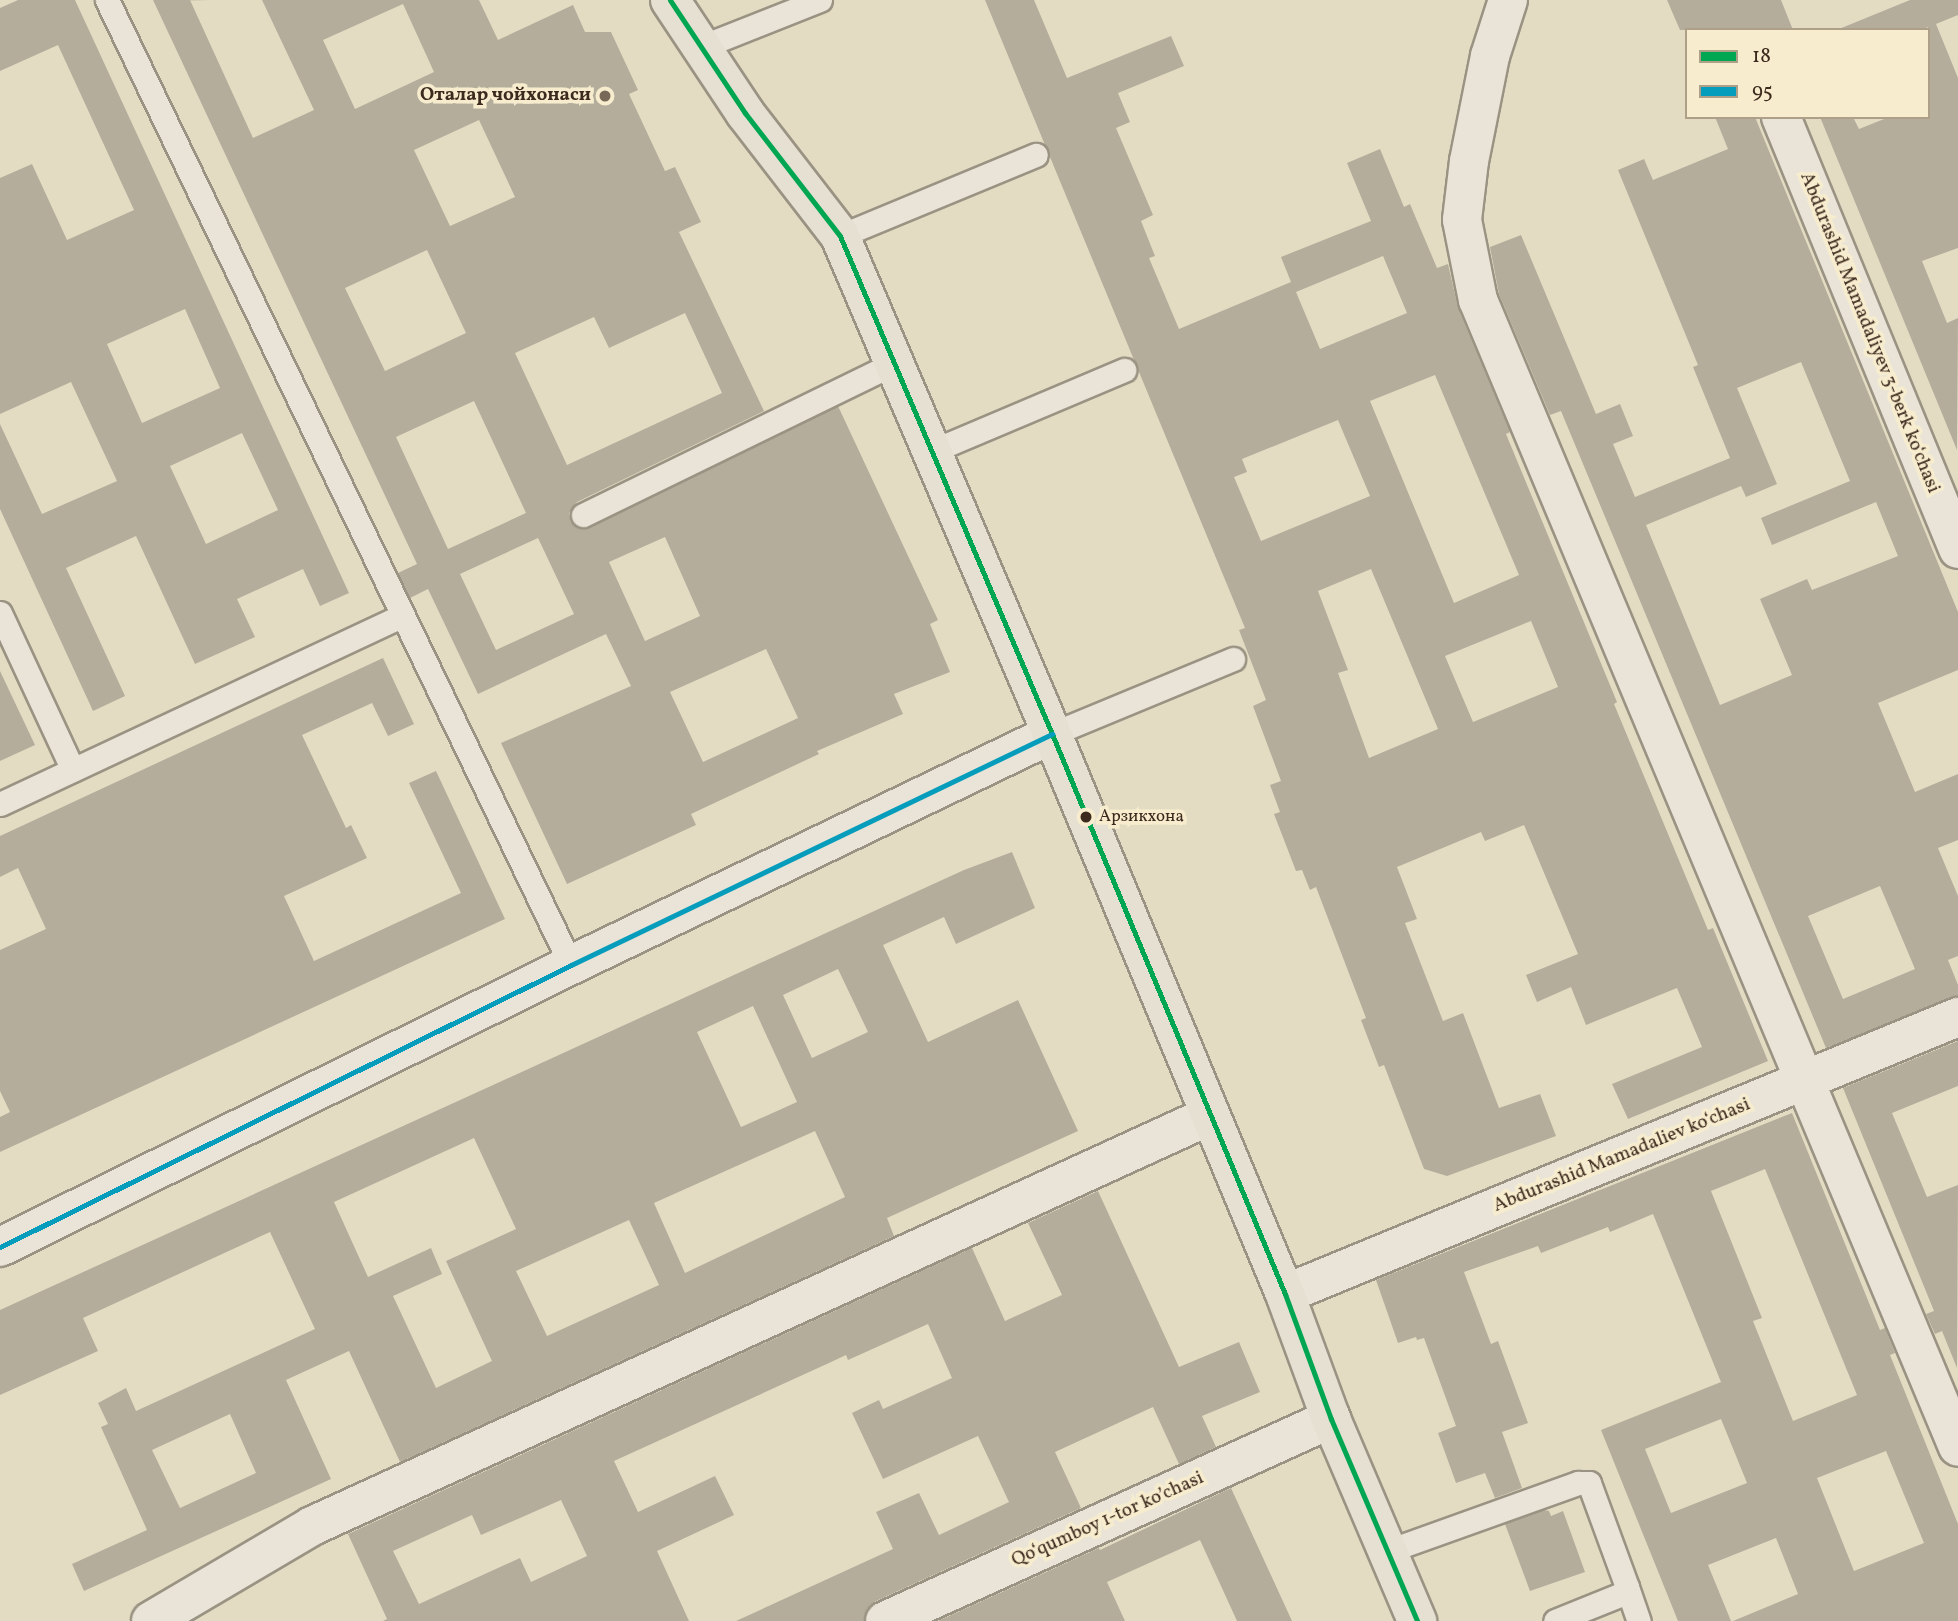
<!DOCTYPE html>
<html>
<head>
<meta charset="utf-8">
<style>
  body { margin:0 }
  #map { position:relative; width:1958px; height:1621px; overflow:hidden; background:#e4dcc2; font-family:Vollkorn,serif }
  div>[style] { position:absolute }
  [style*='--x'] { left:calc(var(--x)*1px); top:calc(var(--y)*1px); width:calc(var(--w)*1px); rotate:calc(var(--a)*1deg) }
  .building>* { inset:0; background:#b4ad9b }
  .roads { filter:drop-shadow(2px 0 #9a9383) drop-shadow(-2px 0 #9a9383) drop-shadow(0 2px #9a9383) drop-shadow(0 -2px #9a9383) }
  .lane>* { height:23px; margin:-11.5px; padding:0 11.5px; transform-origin:11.5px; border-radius:11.5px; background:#e9e4d7 }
  .street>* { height:38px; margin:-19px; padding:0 19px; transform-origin:19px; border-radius:19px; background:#e9e4d7 }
  .secondary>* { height:38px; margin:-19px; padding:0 19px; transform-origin:19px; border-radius:19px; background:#e9e4d7 }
  .primary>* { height:38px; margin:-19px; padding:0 19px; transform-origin:19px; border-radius:19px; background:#e5e0d1 }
  .bus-1>* { height:5px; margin:-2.5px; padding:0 2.5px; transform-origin:2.5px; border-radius:2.5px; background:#00a651 }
  .bus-2>* { height:5px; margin:-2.5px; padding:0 2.5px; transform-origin:2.5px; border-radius:2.5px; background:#069cbc }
  .dots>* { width:19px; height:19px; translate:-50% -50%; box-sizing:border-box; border:4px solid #f7edce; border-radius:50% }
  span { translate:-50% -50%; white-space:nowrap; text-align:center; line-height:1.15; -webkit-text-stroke:7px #f7edce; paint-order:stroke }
  .bus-label { font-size:17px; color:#3d2a1e }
  .left { translate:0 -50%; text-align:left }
  .poi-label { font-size:19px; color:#3d2a1e; font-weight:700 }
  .right { translate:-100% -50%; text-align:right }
  .street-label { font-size:19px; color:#3d2a1e }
  .legend { position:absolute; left:1685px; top:28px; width:245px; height:91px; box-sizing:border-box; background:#f7edce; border:2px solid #ad9f88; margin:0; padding:9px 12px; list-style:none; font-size:21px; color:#3d2a1e }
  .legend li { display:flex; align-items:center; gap:14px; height:35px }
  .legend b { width:35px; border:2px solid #ad9f88 }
</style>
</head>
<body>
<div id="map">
  <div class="building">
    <i style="clip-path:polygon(evenodd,18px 0,75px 0,349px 593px,320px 606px,303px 569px,237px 599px,255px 637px,195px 664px,136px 536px,66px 568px,125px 696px,93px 711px,0 509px,0 424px,42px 514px,117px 481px,71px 382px,0 414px,0 178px,32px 164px,67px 240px,134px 210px,58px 45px,0 71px,0 8px,18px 0,185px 309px,220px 388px,142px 423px,107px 344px,185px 309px,18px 0,242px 433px,278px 510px,206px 544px,170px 466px,242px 433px)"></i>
    <i style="clip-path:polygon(evenodd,153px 0,190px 0,253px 138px,314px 110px,262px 0,479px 0,498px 40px,573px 5px,585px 32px,611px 32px,638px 90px,629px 94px,665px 171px,675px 167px,701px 222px,679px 232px,764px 411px,577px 502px,569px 513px,571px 522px,581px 529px,589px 528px,838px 406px,938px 620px,930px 624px,950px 672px,894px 694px,903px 714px,817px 751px,819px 754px,691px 814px,696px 825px,567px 884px,501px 743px,631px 686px,606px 634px,478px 694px,428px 589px,410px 598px,398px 573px,417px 564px,153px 0,403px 4px,434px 72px,355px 109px,323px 40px,403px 4px,153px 0,479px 120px,515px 197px,450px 226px,414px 150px,479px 120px,153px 0,427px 250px,466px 333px,385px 371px,345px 288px,427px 250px,153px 0,685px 313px,722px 393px,567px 465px,515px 353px,594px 317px,609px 348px,685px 313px,153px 0,474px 401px,526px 513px,448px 549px,396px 437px,474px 401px,153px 0,665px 537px,700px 616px,645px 641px,609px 562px,665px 537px,153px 0,538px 538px,574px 614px,496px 650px,460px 574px,538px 538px,153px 0,766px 649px,798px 718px,703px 762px,670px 692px,766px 649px)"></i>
    <i style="clip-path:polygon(evenodd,985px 0,1034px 0,1067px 78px,1171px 36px,1184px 66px,1118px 93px,1130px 122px,1116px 128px,1153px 215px,1141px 221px,1155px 256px,1149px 258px,1179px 329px,1291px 282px,1281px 257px,1371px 221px,1347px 163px,1380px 149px,1404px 207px,1410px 204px,1437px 268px,1448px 264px,1458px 308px,1510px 432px,1506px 434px,1617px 702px,1614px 704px,1708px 930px,1713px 928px,1768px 1061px,1628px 1119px,1612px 1084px,1702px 1047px,1677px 988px,1586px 1025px,1571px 987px,1537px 1002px,1526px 975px,1578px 954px,1524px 825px,1485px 841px,1481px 832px,1397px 867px,1417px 919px,1405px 923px,1443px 1021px,1463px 1013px,1499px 1108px,1540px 1094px,1556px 1136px,1447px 1176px,1424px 1169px,1384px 1065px,1379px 1067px,1361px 1020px,1366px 1018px,1316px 887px,1310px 890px,1302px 870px,1296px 871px,1274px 814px,1280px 812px,1270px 785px,1281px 781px,1253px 706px,1266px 700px,1239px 630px,1245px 628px,985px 0,1383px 256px,1407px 313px,1320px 349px,1296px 292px,1383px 256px,985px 0,1435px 375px,1519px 575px,1454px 603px,1370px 401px,1435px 375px,985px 0,1338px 420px,1370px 496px,1261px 541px,1234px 477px,1247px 472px,1242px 459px,1338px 420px,985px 0,1371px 569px,1438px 729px,1369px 758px,1338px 673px,1348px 670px,1318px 591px,1371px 569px,985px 0,1531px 621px,1558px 687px,1473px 722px,1445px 656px,1531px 621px)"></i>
    <i style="clip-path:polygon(1667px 0,1781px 0,1793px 30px,1680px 30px)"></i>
    <i style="clip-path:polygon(1910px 0,1958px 0,1958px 15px,1936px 24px,1958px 78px,1958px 248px,1922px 261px,1947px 323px,1958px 318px,1957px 450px,1820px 117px,1853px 117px,1859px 129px,1889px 117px,1928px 117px,1928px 27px,1922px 30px,1839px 29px)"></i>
    <i style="clip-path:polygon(evenodd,1715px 117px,1755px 117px,1958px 612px,1958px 670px,1878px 703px,1915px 792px,1958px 774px,1958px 840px,1938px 848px,1958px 896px,1958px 956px,1948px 960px,1958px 985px,1958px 996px,1826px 1048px,1561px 411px,1550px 415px,1499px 294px,1490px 247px,1521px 235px,1596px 414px,1620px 404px,1633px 436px,1613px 444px,1635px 497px,1730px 458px,1693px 367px,1698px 365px,1618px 170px,1644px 159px,1653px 180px,1728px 149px,1715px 117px,1801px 362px,1850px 481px,1761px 518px,1772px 545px,1876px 502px,1898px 556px,1812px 590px,1807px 579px,1760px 599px,1792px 675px,1720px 705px,1646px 525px,1741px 486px,1746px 497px,1777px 484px,1737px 388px,1801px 362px,1715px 117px,1880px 886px,1915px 969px,1843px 999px,1808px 916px,1880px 886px)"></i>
    <i style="clip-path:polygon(383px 658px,414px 724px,388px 736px,372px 703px,302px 735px,346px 828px,351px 825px,367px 858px,284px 896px,314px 961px,461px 893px,409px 783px,436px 771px,505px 919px,0 1152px,0 1117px,10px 1112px,0 1091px,0 950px,46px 929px,18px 868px,0 877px,0 836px)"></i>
    <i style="clip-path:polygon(0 671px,35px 745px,0 761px)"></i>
    <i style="clip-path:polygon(evenodd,1012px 852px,1035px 908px,956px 944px,944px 917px,883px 945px,928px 1042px,1018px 1000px,1078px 1131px,887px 1218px,894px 1236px,400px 1462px,349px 1351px,286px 1380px,331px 1479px,84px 1591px,72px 1564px,147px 1530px,101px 1427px,108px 1424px,98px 1403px,126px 1388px,136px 1411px,315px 1329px,270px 1232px,83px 1318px,98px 1351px,0 1395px,0 1310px,964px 870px,1012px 852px,838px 969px,868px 1032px,812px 1058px,783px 995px,838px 969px,1012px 852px,753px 1006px,797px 1102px,741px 1127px,697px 1032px,753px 1006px,1012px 852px,815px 1131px,845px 1197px,685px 1273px,654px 1203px,815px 1131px,1012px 852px,474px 1138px,516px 1229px,446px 1261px,492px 1361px,436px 1388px,393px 1296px,442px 1274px,431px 1248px,368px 1277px,334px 1202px,474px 1138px,1012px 852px,629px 1220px,659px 1285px,547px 1336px,516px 1271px,629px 1220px,1012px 852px,230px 1414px,256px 1473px,180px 1508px,152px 1450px,230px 1414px)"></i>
    <i style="clip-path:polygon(1958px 1041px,1958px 1086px,1892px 1113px,1927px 1197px,1958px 1185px,1957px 1368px,1942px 1331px,1935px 1334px,1926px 1314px,1934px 1311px,1843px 1088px)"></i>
    <i style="clip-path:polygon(evenodd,1792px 1113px,1880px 1330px,1885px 1328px,1895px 1353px,1890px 1355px,1958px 1524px,1958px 1621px,1733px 1621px,1798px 1594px,1776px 1538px,1708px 1565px,1731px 1621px,1678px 1621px,1601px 1430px,1721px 1382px,1653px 1214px,1610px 1232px,1608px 1227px,1541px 1253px,1538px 1246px,1464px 1272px,1491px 1344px,1498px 1341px,1528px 1423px,1502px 1432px,1522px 1488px,1495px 1498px,1485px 1473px,1456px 1483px,1438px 1433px,1456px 1426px,1424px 1338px,1417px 1340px,1416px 1337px,1398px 1343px,1376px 1280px,1792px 1113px,1765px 1169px,1857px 1395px,1793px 1421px,1753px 1321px,1762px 1318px,1711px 1191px,1765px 1169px,1792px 1113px,1721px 1419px,1747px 1483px,1671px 1513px,1645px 1449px,1721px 1419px,1792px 1113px,1886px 1451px,1924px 1543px,1854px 1571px,1817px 1478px,1886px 1451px)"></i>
    <i style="clip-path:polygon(evenodd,1098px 1191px,1179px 1367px,1239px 1342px,1260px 1392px,1202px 1416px,1216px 1447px,1179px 1464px,1153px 1407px,1055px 1452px,1081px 1508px,876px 1601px,867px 1609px,864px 1621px,736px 1621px,893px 1549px,876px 1512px,919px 1493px,939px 1535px,1009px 1502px,978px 1436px,883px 1479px,852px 1413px,879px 1400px,883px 1409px,952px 1378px,928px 1324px,848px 1360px,846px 1355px,829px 1363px,614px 1461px,638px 1512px,715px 1476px,734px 1515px,657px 1551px,689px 1621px,383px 1621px,387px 1619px,348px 1534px,972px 1248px,1005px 1321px,1062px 1295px,1028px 1223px,1098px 1191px,561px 1500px,587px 1556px,531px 1582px,520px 1558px,419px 1604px,393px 1551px,472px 1515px,481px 1535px,561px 1500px)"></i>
    <i style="clip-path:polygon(1231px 1488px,1292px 1621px,1237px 1621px,1200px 1540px,1107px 1582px,1125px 1621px,938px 1621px,1099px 1548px,1100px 1550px)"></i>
    <i style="clip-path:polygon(1544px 1510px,1549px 1511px,1551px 1516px,1563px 1511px,1585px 1572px,1530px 1591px,1505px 1524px)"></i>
  </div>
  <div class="roads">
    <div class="lane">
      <i style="--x:107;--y:0;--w:1071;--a:64.32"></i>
      <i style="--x:701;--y:47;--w:128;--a:-21.6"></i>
      <i style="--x:840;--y:236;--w:212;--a:-22.5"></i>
      <i style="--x:930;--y:452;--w:211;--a:-22.9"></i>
      <i style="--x:583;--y:515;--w:347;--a:-26"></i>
      <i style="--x:0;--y:613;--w:173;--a:65.1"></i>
      <i style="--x:1052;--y:734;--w:196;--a:-22.5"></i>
      <i style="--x:0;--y:804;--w:444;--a:-25.1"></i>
      <i style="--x:1388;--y:1551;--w:202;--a:-19.7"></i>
      <i style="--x:1578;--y:1483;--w:11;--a:0"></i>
      <i style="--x:1589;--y:1483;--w:111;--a:69.9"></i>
      <i style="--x:1627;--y:1587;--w:9;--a:126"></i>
      <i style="--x:1622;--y:1594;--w:72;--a:158.1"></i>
      <i style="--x:1627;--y:1587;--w:36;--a:71"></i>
    </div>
    <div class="street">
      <i style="--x:1508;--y:0;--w:59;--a:107.8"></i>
      <i style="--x:1490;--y:56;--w:107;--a:101.3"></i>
      <i style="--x:1469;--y:161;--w:59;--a:96.8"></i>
      <i style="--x:1462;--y:220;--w:82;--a:78.7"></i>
      <i style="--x:1478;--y:300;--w:1243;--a:67.29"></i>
      <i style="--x:1781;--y:117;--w:467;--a:67.7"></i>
      <i style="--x:1285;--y:1294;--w:728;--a:-22.37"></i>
      <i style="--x:151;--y:1621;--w:187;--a:-30.5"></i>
      <i style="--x:312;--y:1526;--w:988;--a:-24.57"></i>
      <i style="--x:885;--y:1621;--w:490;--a:-24.4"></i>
    </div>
    <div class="secondary">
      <i style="--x:0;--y:1247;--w:637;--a:-26.28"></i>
      <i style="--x:571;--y:965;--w:534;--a:-25.65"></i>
    </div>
    <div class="primary">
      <i style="--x:670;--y:0;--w:136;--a:56.4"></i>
      <i style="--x:745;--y:113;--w:155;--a:52.3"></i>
      <i style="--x:840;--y:236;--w:541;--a:66.94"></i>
      <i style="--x:1052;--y:734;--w:607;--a:67.41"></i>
      <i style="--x:1285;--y:1294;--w:133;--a:69.8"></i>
      <i style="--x:1331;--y:1419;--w:220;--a:66.9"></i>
    </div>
  </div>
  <div class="bus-1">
    <i style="--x:670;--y:0;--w:136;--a:56.4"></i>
    <i style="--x:745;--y:113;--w:155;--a:52.3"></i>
    <i style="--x:840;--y:236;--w:541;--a:66.94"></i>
    <i style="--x:1052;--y:734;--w:607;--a:67.41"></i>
    <i style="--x:1285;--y:1294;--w:133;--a:69.8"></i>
    <i style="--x:1331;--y:1419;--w:220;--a:66.9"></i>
  </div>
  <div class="bus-2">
    <i style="--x:0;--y:1247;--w:637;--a:-26.28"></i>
    <i style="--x:571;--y:965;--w:534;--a:-25.65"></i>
  </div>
  <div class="dots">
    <i style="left:605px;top:96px;background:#776857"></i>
    <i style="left:1086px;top:817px;background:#3d2a1e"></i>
  </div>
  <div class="bus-label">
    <span class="left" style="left:1099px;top:817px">Арзикхона</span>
  </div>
  <div class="poi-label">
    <span class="right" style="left:591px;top:96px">Оталар чойхонаси</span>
  </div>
  <div class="street-label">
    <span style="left:1869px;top:333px;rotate:68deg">Abdurashid Mamadaliyev 3-berk koʻchasi</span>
    <span style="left:1622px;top:1156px;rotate:-22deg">Abdurashid Mamadaliev koʻchasi</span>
    <span style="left:1108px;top:1520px;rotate:-24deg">Qoʻqumboy 1-tor koʼchasi</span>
  </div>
  <ul class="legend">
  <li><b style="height:9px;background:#00a651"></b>18</li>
  <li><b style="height:9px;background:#069cbc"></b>95</li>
  </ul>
</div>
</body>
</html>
